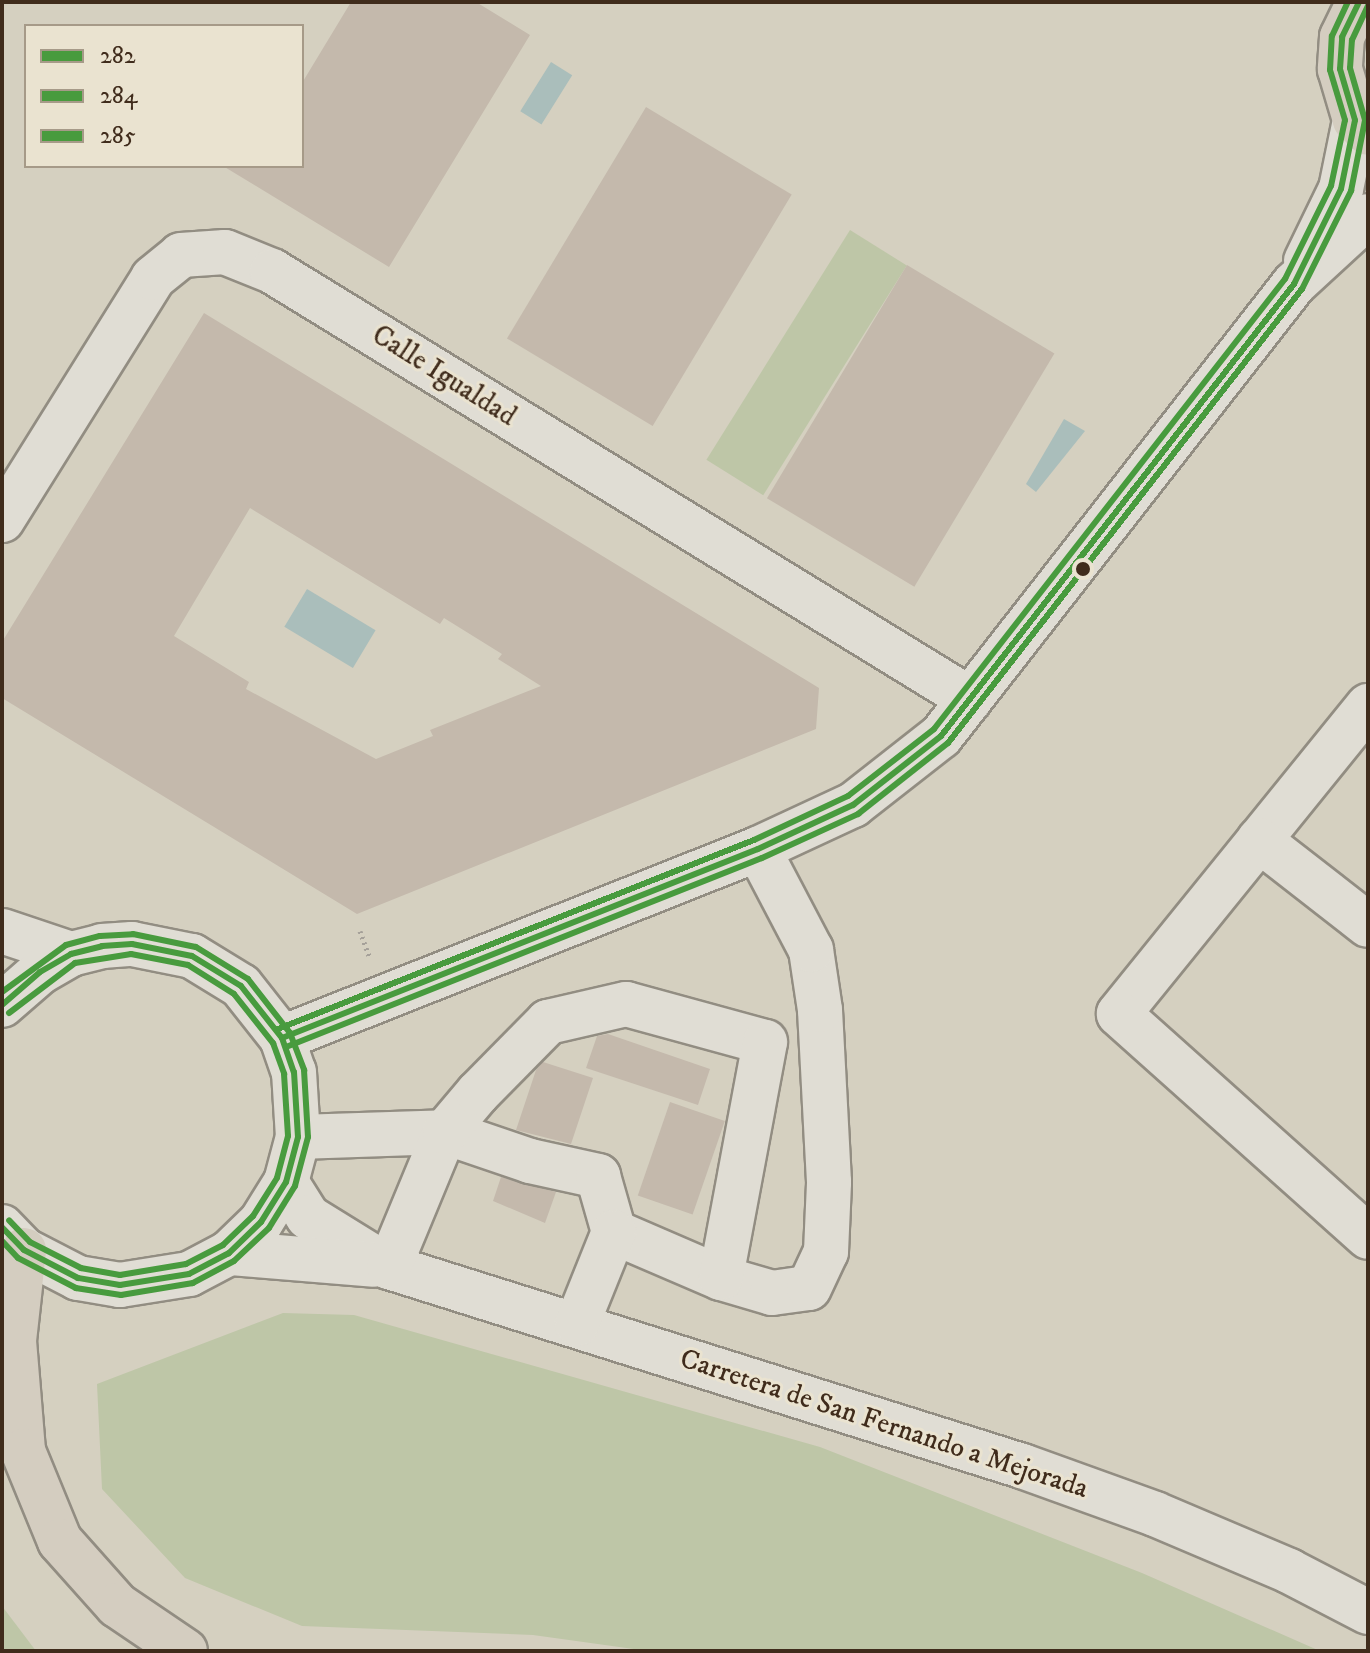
<!DOCTYPE html>
<html>
<head>
<meta charset="utf-8">
<style>
  body { margin:0 }
  #map { position:relative; width:1370px; height:1653px; overflow:hidden; background:#d5d0c0; font-family:"IM FELL DW Pica",serif }
  div>[style] { position:absolute }
  [style*='--x'] { left:calc(var(--x)*1px); top:calc(var(--y)*1px); width:calc(var(--w)*1px); rotate:calc(var(--a)*1deg) }
  .green>* { inset:0; background:#bec6a7; transform-origin:0 0 }
  .water>* { inset:0; background:#aabebb; transform-origin:0 0 }
  .building>* { inset:0; background:#c4b9ac; transform-origin:0 0 }
  .path>* { height:5px; margin-top:-2.5px; transform-origin:0; background:repeating-linear-gradient(90deg,#a5a099 0 2px,transparent 0 6px) }
  .roads { filter:drop-shadow(2px 0 #928d82) drop-shadow(-2px 0 #928d82) drop-shadow(0 2px #928d82) drop-shadow(0 -2px #928d82) }
  .minor>* { height:44px; margin:-22px; padding:0 22px; transform-origin:22px; border-radius:22px; background:#e0ddd4 }
  .major>* { height:44px; margin:-22px; padding:0 22px; transform-origin:22px; border-radius:22px; background:#d4cdc0 }
  .highway>* { height:44px; margin:-22px; padding:0 22px; transform-origin:22px; border-radius:22px; background:#d4cdc0 }
  .bus-1>* { height:6px; margin:-3px; padding:0 3px; transform-origin:3px; border-radius:3px; background:#489b3e }
  .bus-2>* { height:6px; margin:-3px; padding:0 3px; transform-origin:3px; border-radius:3px; background:#489b3e }
  .bus-3>* { height:6px; margin:-3px; padding:0 3px; transform-origin:3px; border-radius:3px; background:#489b3e }
  .dots>* { width:22px; height:22px; translate:-50% -50%; box-sizing:border-box; border:4px solid #eae3d0; border-radius:50% }
  span { translate:-50% -50%; white-space:nowrap; text-align:center; line-height:1.15; -webkit-text-stroke:6px #eae3d0; paint-order:stroke }
  .street-label { font-size:28px; color:#402c1c }
  .frame { position:absolute; inset:0; border:4px solid #402c1c; pointer-events:none }
  .legend { position:absolute; left:24px; top:24px; width:280px; height:144px; box-sizing:border-box; background:#eae3d0; border:2px solid #a69a88; margin:0; padding:10px 14px; list-style:none; font-size:24px; color:#402c1c }
  .legend li { display:flex; align-items:center; gap:16px; height:40px }
  .legend b { width:40px; border:2px solid #a69a88 }
</style>
</head>
<body>
<div id="map">
  <div class="green">
    <i style="left:850px;top:230px;width:67px;height:271px;rotate:32deg"></i>
    <i style="clip-path:polygon(283px 1313px,354px 1315px,820px 1447px,1142px 1573px,1320px 1651px,648px 1651px,533px 1635px,302px 1626px,185px 1578px,102px 1489px,97px 1384px)"></i>
    <i style="clip-path:polygon(2px 1606px,36px 1651px,2px 1651px)"></i>
  </div>
  <div class="water">
    <i style="left:551px;top:62px;width:25px;height:58px;rotate:32deg"></i>
    <i style="clip-path:polygon(1064px 419px,1085px 431px,1036px 492px,1026px 484px)"></i>
    <i style="left:307px;top:589px;width:80px;height:44px;rotate:31deg"></i>
  </div>
  <div class="building">
    <i style="clip-path:polygon(351px 2px,476px 2px,530px 35px,389px 267px,223px 166px,302px 166px,302px 83px)"></i>
    <i style="left:646px;top:107px;width:170px;height:270px;rotate:31deg"></i>
    <i style="left:907px;top:265px;width:172px;height:272px;rotate:31deg"></i>
    <i style="clip-path:polygon(evenodd,204px 313px,819px 688px,816px 729px,357px 914px,2px 698px,2px 642px,204px 313px,250px 508px,440px 624px,444px 618px,502px 654px,498px 659px,541px 686px,430px 730px,433px 736px,376px 759px,246px 689px,249px 682px,174px 636px,250px 508px)"></i>
    <i style="clip-path:polygon(608px 1034px,710px 1069px,698px 1105px,586px 1068px,597px 1036px)"></i>
    <i style="clip-path:polygon(543px 1062px,593px 1078px,571px 1144px,516px 1130px,536px 1070px)"></i>
    <i style="left:670px;top:1102px;width:58px;height:99px;rotate:19deg"></i>
    <i style="clip-path:polygon(501px 1177px,556px 1192px,545px 1223px,493px 1201px)"></i>
  </div>
  <div class="path">
    <i style="--x:360;--y:931;--w:27;--a:70"></i>
  </div>
  <div class="roads">
    <div class="minor">
      <i style="--x:1306;--y:261;--w:80;--a:-64.1"></i>
      <i style="--x:1341;--y:189;--w:70;--a:-78.5"></i>
      <i style="--x:2;--y:520;--w:285;--a:-58"></i>
      <i style="--x:153;--y:278;--w:36;--a:-39"></i>
      <i style="--x:181;--y:255;--w:44;--a:-3.9"></i>
      <i style="--x:225;--y:252;--w:51;--a:22"></i>
      <i style="--x:272;--y:271;--w:819;--a:31.52"></i>
      <i style="--x:1368;--y:706;--w:396;--a:129"></i>
      <i style="--x:1119;--y:1014;--w:334;--a:41.8"></i>
      <i style="--x:1259;--y:840;--w:138;--a:37.9"></i>
      <i style="--x:2;--y:931;--w:73;--a:18.4"></i>
      <i style="--x:2;--y:1005;--w:50;--a:-41"></i>
      <i style="--x:40;--y:972;--w:36;--a:-30"></i>
      <i style="--x:71;--y:954;--w:32;--a:-14"></i>
      <i style="--x:102;--y:946;--w:30;--a:-4"></i>
      <i style="--x:132;--y:944;--w:61;--a:11.3"></i>
      <i style="--x:192;--y:956;--w:57;--a:31.5"></i>
      <i style="--x:241;--y:986;--w:66;--a:51.7"></i>
      <i style="--x:282;--y:1038;--w:36;--a:71"></i>
      <i style="--x:294;--y:1072;--w:65;--a:86.5"></i>
      <i style="--x:298;--y:1137;--w:47;--a:104.9"></i>
      <i style="--x:286;--y:1182;--w:47;--a:122"></i>
      <i style="--x:261;--y:1222;--w:45;--a:135.9"></i>
      <i style="--x:229;--y:1253;--w:45;--a:152.3"></i>
      <i style="--x:189;--y:1274;--w:70;--a:170.9"></i>
      <i style="--x:120;--y:1285;--w:43;--a:-170.5"></i>
      <i style="--x:78;--y:1278;--w:61;--a:-152.6"></i>
      <i style="--x:24;--y:1250;--w:32;--a:-134"></i>
      <i style="--x:282;--y:1038;--w:512;--a:-21.66"></i>
      <i style="--x:758;--y:849;--w:105;--a:-24.9"></i>
      <i style="--x:853;--y:805;--w:112;--a:-38.1"></i>
      <i style="--x:941;--y:736;--w:574;--a:-52.01"></i>
      <i style="--x:1294;--y:284;--w:100;--a:-42.6"></i>
      <i style="--x:298;--y:1137;--w:147;--a:-1.9"></i>
      <i style="--x:445;--y:1132;--w:90;--a:18.8"></i>
      <i style="--x:530;--y:1161;--w:70;--a:12.4"></i>
      <i style="--x:598;--y:1176;--w:58;--a:74.1"></i>
      <i style="--x:614;--y:1232;--w:116;--a:23.3"></i>
      <i style="--x:721;--y:1278;--w:53;--a:16.4"></i>
      <i style="--x:772;--y:1293;--w:37;--a:-8"></i>
      <i style="--x:809;--y:1288;--w:40;--a:-65"></i>
      <i style="--x:826;--y:1252;--w:70;--a:-87.5"></i>
      <i style="--x:829;--y:1182;--w:172;--a:-93"></i>
      <i style="--x:820;--y:1010;--w:61;--a:-98.5"></i>
      <i style="--x:811;--y:950;--w:114;--a:-117.7"></i>
      <i style="--x:286;--y:1182;--w:41;--a:57.8"></i>
      <i style="--x:308;--y:1217;--w:95;--a:31.7"></i>
      <i style="--x:389;--y:1267;--w:664;--a:17.45"></i>
      <i style="--x:1022;--y:1466;--w:141;--a:19.8"></i>
      <i style="--x:1155;--y:1514;--w:146;--a:23"></i>
      <i style="--x:1289;--y:1571;--w:89;--a:27.4"></i>
      <i style="--x:229;--y:1253;--w:145;--a:4.7"></i>
      <i style="--x:389;--y:1267;--w:146;--a:-67.5"></i>
      <i style="--x:445;--y:1132;--w:51;--a:-49.8"></i>
      <i style="--x:478;--y:1093;--w:100;--a:-45.4"></i>
      <i style="--x:548;--y:1022;--w:80;--a:-13"></i>
      <i style="--x:626;--y:1004;--w:144;--a:15.3"></i>
      <i style="--x:765;--y:1042;--w:240;--a:100.6"></i>
      <i style="--x:577;--y:1324;--w:99;--a:-68.1"></i>
    </div>
    <div class="major">
      <i style="--x:1359;--y:2;--w:39;--a:116"></i>
      <i style="--x:1342;--y:37;--w:32;--a:94"></i>
      <i style="--x:1340;--y:69;--w:53;--a:73.6"></i>
      <i style="--x:1355;--y:120;--w:18;--a:45"></i>
    </div>
    <div class="highway">
      <i style="--x:24;--y:1250;--w:92;--a:96.3"></i>
      <i style="--x:14;--y:1341;--w:110;--a:85.3"></i>
      <i style="--x:23;--y:1451;--w:97;--a:67.7"></i>
      <i style="--x:60;--y:1541;--w:86;--a:48.3"></i>
      <i style="--x:117;--y:1605;--w:82;--a:34.1"></i>
    </div>
  </div>
  <div class="bus-1">
    <i style="--x:2;--y:1005;--w:50;--a:-41"></i>
    <i style="--x:40;--y:972;--w:36;--a:-30"></i>
    <i style="--x:71;--y:954;--w:32;--a:-14"></i>
    <i style="--x:102;--y:946;--w:30;--a:-4"></i>
    <i style="--x:132;--y:944;--w:61;--a:11.3"></i>
    <i style="--x:192;--y:956;--w:57;--a:31.5"></i>
    <i style="--x:241;--y:986;--w:66;--a:51.7"></i>
    <i style="--x:282;--y:1038;--w:36;--a:71"></i>
    <i style="--x:294;--y:1072;--w:65;--a:86.5"></i>
    <i style="--x:298;--y:1137;--w:47;--a:104.9"></i>
    <i style="--x:286;--y:1182;--w:47;--a:122"></i>
    <i style="--x:261;--y:1222;--w:45;--a:135.9"></i>
    <i style="--x:229;--y:1253;--w:45;--a:152.3"></i>
    <i style="--x:189;--y:1274;--w:70;--a:170.9"></i>
    <i style="--x:120;--y:1285;--w:43;--a:-170.5"></i>
    <i style="--x:78;--y:1278;--w:61;--a:-152.6"></i>
    <i style="--x:24;--y:1250;--w:32;--a:-134"></i>
    <i style="--x:282;--y:1038;--w:512;--a:-21.66"></i>
    <i style="--x:758;--y:849;--w:105;--a:-24.9"></i>
    <i style="--x:853;--y:805;--w:112;--a:-38.1"></i>
    <i style="--x:941;--y:736;--w:574;--a:-52.01"></i>
    <i style="--x:1294;--y:284;--w:106;--a:-63.7"></i>
    <i style="--x:1341;--y:189;--w:70;--a:-78.5"></i>
    <i style="--x:1355;--y:120;--w:53;--a:-106.4"></i>
    <i style="--x:1340;--y:69;--w:32;--a:-86"></i>
    <i style="--x:1342;--y:37;--w:39;--a:-64"></i>
  </div>
  <div class="bus-2">
    <i style="--x:9;--y:1013;--w:83;--a:-37.1"></i>
    <i style="--x:75;--y:963;--w:57;--a:-9.1"></i>
    <i style="--x:131;--y:954;--w:58;--a:10.9"></i>
    <i style="--x:188;--y:965;--w:54;--a:32.2"></i>
    <i style="--x:234;--y:994;--w:63;--a:51.5"></i>
    <i style="--x:273;--y:1043;--w:33;--a:70"></i>
    <i style="--x:284;--y:1074;--w:62;--a:86.3"></i>
    <i style="--x:288;--y:1136;--w:43;--a:104.7"></i>
    <i style="--x:277;--y:1178;--w:45;--a:122.3"></i>
    <i style="--x:253;--y:1216;--w:42;--a:136"></i>
    <i style="--x:223;--y:1245;--w:42;--a:152.8"></i>
    <i style="--x:186;--y:1264;--w:67;--a:170.5"></i>
    <i style="--x:120;--y:1275;--w:40;--a:-170"></i>
    <i style="--x:81;--y:1268;--w:57;--a:-153"></i>
    <i style="--x:30;--y:1242;--w:30;--a:-134"></i>
    <i style="--x:286;--y:1047;--w:512;--a:-21.66"></i>
    <i style="--x:762;--y:858;--w:106;--a:-24.6"></i>
    <i style="--x:858;--y:814;--w:115;--a:-38.3"></i>
    <i style="--x:948;--y:743;--w:576;--a:-52.06"></i>
    <i style="--x:1302;--y:289;--w:110;--a:-63.4"></i>
    <i style="--x:1351;--y:191;--w:72;--a:-78.8"></i>
    <i style="--x:1365;--y:120;--w:54;--a:-106.1"></i>
    <i style="--x:1350;--y:68;--w:28;--a:-86"></i>
    <i style="--x:1352;--y:40;--w:38;--a:-65"></i>
  </div>
  <div class="bus-3">
    <i style="--x:2;--y:992;--w:79;--a:-36.3"></i>
    <i style="--x:66;--y:945;--w:35;--a:-15"></i>
    <i style="--x:100;--y:936;--w:33;--a:-3"></i>
    <i style="--x:133;--y:934;--w:64;--a:11.7"></i>
    <i style="--x:196;--y:947;--w:61;--a:31.6"></i>
    <i style="--x:248;--y:979;--w:68;--a:52.1"></i>
    <i style="--x:290;--y:1033;--w:40;--a:69"></i>
    <i style="--x:304;--y:1070;--w:67;--a:86.6"></i>
    <i style="--x:308;--y:1137;--w:51;--a:104.9"></i>
    <i style="--x:295;--y:1186;--w:49;--a:121.8"></i>
    <i style="--x:269;--y:1228;--w:48;--a:136.7"></i>
    <i style="--x:234;--y:1261;--w:47;--a:151.8"></i>
    <i style="--x:193;--y:1283;--w:73;--a:170.5"></i>
    <i style="--x:121;--y:1295;--w:46;--a:-171.2"></i>
    <i style="--x:76;--y:1288;--w:65;--a:-152.7"></i>
    <i style="--x:18;--y:1258;--w:23;--a:-133"></i>
    <i style="--x:278;--y:1029;--w:512;--a:-21.66"></i>
    <i style="--x:754;--y:840;--w:104;--a:-25.1"></i>
    <i style="--x:848;--y:796;--w:109;--a:-37.9"></i>
    <i style="--x:934;--y:729;--w:571;--a:-52.05"></i>
    <i style="--x:1285;--y:279;--w:104;--a:-63.7"></i>
    <i style="--x:1331;--y:186;--w:67;--a:-78"></i>
    <i style="--x:1345;--y:120;--w:52;--a:-106.7"></i>
    <i style="--x:1330;--y:70;--w:34;--a:-87"></i>
    <i style="--x:1332;--y:36;--w:38;--a:-65"></i>
  </div>
  <div class="dots">
    <i style="left:1083px;top:569px;background:#402c1c"></i>
  </div>
  <div class="street-label">
    <span style="left:444px;top:376px;rotate:32deg">Calle Igualdad</span>
    <span style="left:884px;top:1424px;rotate:18deg">Carretera de San Fernando a Mejorada</span>
  </div>
  <div class="frame"></div>
  <ul class="legend">
  <li><b style="height:10px;background:#489b3e"></b>282</li>
  <li><b style="height:10px;background:#489b3e"></b>284</li>
  <li><b style="height:10px;background:#489b3e"></b>285</li>
  </ul>
</div>
</body>
</html>
